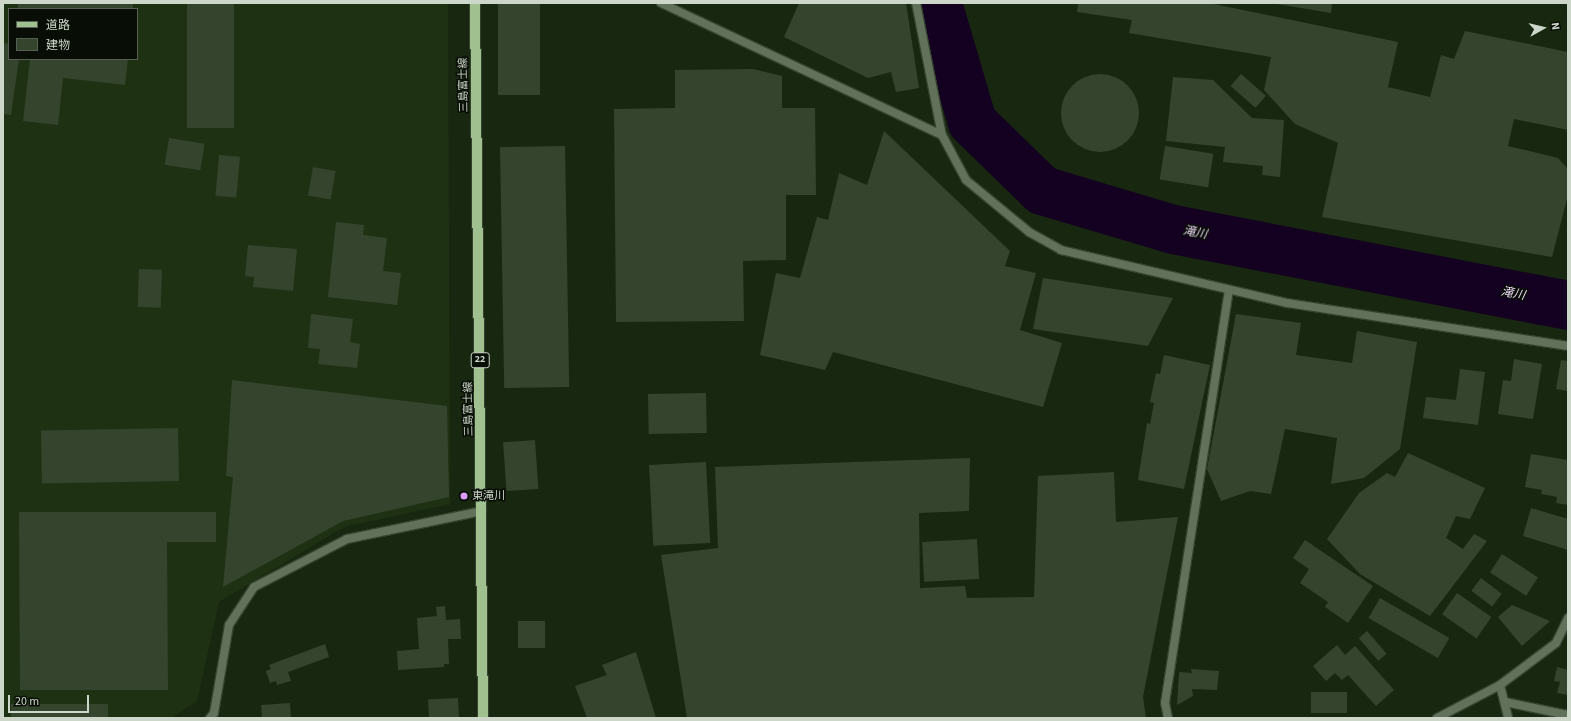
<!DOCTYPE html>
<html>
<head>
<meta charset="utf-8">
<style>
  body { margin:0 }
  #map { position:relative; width:1571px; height:721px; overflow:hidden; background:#182710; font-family:"Source Sans 3","Noto Sans JP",sans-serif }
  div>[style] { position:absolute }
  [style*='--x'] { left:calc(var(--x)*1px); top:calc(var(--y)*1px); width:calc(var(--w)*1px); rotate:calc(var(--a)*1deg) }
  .built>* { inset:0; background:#1e3113 }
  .river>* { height:49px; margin:-24.5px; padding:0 24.5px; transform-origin:24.5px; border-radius:24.5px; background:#140021 }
  .building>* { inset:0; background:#35452d; transform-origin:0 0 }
  .round { border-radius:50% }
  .roads { filter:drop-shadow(1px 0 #35432e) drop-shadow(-1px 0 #35432e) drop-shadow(0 1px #35432e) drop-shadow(0 -1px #35432e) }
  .lane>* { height:8px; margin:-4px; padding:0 4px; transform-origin:4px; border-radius:4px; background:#61715a }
  .street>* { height:8px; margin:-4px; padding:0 4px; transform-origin:4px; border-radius:4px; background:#61715a }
  .primary>* { height:10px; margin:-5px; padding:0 5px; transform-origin:5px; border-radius:5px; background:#a1c090 }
  .dots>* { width:11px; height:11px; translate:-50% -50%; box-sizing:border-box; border:2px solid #080e05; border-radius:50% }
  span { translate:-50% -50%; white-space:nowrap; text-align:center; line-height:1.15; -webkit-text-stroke:3px #080e05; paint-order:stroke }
  .shield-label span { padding:1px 3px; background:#080e05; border:1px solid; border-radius:3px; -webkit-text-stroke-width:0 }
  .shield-label { font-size:10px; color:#cdd7c9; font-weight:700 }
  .street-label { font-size:11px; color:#cdd7c9 }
  .poi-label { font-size:11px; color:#cdd7c9 }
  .left { translate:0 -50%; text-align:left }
  .water-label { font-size:12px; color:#ead6f6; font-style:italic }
  .frame { position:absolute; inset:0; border:4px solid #cdd7c9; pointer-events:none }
  .legend { position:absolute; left:8px; top:8px; width:130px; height:52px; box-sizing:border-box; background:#080e05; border:1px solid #575e53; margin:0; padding:5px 7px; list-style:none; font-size:12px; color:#cdd7c9 }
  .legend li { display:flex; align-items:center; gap:8px; height:20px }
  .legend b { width:20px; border:1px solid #575e53 }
  .north { position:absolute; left:1523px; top:8px; width:40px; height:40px; -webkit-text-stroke:3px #080e05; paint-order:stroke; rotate:82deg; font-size:11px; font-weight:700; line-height:16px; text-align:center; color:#cdd7c9 }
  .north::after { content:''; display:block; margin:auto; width:14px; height:18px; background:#cdd7c9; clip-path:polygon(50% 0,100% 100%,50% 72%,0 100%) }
  .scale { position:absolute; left:8px; top:695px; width:81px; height:18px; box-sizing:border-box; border:2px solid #cdd7c9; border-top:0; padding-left:5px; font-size:12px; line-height:14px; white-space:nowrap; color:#cdd7c9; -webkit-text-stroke:3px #080e05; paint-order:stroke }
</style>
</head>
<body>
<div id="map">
  <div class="built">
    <i style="clip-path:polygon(evenodd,3px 3px,448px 3px,450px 504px,344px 527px,219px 602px,197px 701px,171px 718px,3px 718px,3px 3px,9px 9px,137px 9px,137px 59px,9px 59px,9px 9px)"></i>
  </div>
  <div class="river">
    <i style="--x:937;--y:3;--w:124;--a:73.6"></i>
    <i style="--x:972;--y:122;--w:98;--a:44.2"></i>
    <i style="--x:1042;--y:190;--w:137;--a:16.6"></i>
    <i style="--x:1173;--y:229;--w:402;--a:10.9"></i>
  </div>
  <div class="building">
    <i style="left:18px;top:3px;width:115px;height:6px"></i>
    <i style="left:187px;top:3px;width:47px;height:125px"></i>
    <i style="left:498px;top:3px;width:42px;height:92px"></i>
    <i style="clip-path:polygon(799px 3px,906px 3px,919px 88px,896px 92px,891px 72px,868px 78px,784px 37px)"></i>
    <i style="clip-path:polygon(1078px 3px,1209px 3px,1398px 42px,1388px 87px,1430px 97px,1441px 55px,1454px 59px,1465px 31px,1568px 52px,1568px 130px,1514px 119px,1508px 146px,1558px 158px,1568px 169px,1568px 195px,1552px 257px,1322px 217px,1338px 143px,1295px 124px,1264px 90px,1271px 57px,1129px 33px,1132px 20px,1077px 12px)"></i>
    <i style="clip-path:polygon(1271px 3px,1332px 3px,1331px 13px)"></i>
    <i style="clip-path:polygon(3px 43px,9px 44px,9px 59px,19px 59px,11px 115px,3px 114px)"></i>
    <i style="clip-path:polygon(30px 59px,128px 59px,125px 85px,63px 78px,58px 125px,23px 121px)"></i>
    <i style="clip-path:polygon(753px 69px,782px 76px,782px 108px,815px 108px,816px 195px,786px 195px,786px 260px,743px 261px,744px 321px,616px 322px,614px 109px,675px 108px,675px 70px)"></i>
    <i class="round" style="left:1061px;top:74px;width:78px;height:78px"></i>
    <i style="left:1241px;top:74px;width:33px;height:16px;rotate:41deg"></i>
    <i style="clip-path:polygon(1173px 77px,1213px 80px,1252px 118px,1284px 120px,1280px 177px,1262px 175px,1263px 166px,1223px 162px,1225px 147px,1166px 141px)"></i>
    <i style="clip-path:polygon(884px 131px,1010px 251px,1005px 266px,1036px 273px,1020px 330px,1062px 343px,1043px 407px,833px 352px,825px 370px,760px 355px,776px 273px,800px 278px,817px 217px,828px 220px,839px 173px,867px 185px)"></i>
    <i style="left:169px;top:138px;width:36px;height:27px;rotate:9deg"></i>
    <i style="left:565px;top:146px;width:241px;height:65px;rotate:89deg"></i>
    <i style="left:1165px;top:146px;width:49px;height:34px;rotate:9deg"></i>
    <i style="left:219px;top:155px;width:21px;height:41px;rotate:5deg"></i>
    <i style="left:313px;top:167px;width:23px;height:29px;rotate:10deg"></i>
    <i style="clip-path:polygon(336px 222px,364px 225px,363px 235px,387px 238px,383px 271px,401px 273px,397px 305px,328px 297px)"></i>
    <i style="clip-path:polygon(248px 245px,297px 249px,293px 291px,253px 287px,254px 277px,245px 276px)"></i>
    <i style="left:139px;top:269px;width:23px;height:38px;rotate:2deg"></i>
    <i style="clip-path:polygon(1043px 278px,1173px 298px,1148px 346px,1033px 329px)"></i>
    <i style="clip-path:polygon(311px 314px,353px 319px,350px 342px,360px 344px,357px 368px,318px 364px,320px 349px,308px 348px)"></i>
    <i style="clip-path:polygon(1236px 314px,1301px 323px,1296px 355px,1352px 363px,1357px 331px,1417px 342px,1400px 449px,1364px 478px,1331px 484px,1337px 438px,1285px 429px,1271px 494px,1250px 491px,1221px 501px,1207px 469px)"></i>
    <i style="clip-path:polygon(1164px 355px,1210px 365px,1184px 489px,1138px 480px,1147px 423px,1150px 424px,1154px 403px,1150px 402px,1156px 373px,1160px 374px)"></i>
    <i style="clip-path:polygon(1514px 359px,1542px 364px,1533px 419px,1498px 414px,1503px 380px,1511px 381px)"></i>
    <i style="clip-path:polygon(1561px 360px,1568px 361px,1568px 391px,1556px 389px)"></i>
    <i style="clip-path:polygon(1460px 369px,1485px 372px,1478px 425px,1423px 418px,1426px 397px,1456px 400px)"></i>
    <i style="clip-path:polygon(232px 380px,447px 406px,449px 497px,343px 521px,223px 587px,233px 477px,226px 476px)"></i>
    <i style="left:706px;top:393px;width:40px;height:58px;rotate:89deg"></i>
    <i style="left:178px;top:428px;width:53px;height:137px;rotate:89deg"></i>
    <i style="left:535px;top:440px;width:49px;height:32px;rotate:86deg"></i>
    <i style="clip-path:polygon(1408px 453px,1485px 488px,1470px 519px,1456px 516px,1446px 538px,1463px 549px,1474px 534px,1487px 541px,1430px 616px,1360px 574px,1327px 539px,1359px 493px,1387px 473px,1395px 477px)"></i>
    <i style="clip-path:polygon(1531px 454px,1568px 460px,1568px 505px,1556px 503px,1557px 497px,1541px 494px,1542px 490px,1525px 487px)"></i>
    <i style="clip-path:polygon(970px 458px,969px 511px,919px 513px,920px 588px,965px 586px,967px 598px,1034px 597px,1038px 476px,1114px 472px,1116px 522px,1178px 517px,1143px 697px,1146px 718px,687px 718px,661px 555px,718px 548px,715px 467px)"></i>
    <i style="left:706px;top:462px;width:81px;height:57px;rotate:87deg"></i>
    <i style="clip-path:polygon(1531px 508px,1568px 519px,1568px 550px,1523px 536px)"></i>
    <i style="clip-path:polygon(19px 512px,216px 512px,216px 542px,167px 542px,168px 690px,20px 690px)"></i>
    <i style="left:977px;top:539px;width:40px;height:55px;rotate:87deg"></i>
    <i style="clip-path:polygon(1305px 540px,1373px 586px,1348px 623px,1325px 607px,1328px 602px,1300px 583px,1309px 569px,1293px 558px)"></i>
    <i style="left:1502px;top:554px;width:43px;height:22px;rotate:33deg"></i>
    <i style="left:1481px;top:578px;width:26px;height:16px;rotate:37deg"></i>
    <i style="left:1457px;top:593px;width:42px;height:26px;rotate:35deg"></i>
    <i style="left:1380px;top:598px;width:80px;height:23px;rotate:30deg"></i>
    <i style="clip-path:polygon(1512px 605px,1550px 621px,1522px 646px,1498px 617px)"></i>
    <i style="clip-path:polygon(445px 606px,446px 620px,460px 619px,461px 639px,448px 639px,449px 664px,444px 664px,444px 667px,398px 670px,397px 651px,419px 649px,417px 618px,437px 616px,436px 607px)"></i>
    <i style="left:545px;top:621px;width:27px;height:27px;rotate:90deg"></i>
    <i style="left:1367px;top:631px;width:30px;height:11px;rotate:49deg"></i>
    <i style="clip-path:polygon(325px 644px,329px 657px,288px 672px,291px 681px,277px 685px,276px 681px,270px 683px,266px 671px,271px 669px,269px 665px)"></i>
    <i style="clip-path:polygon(1337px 645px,1345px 655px,1355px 646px,1394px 690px,1376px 706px,1348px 675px,1342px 680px,1335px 673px,1326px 681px,1313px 666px)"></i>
    <i style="clip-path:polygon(636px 652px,656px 718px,587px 718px,575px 686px,607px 675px,602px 665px)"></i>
    <i style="clip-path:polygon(1557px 667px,1568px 670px,1568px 695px,1557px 693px,1560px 682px,1554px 681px)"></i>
    <i style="clip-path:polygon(1191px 669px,1219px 671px,1217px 690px,1192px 689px,1193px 696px,1177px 705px,1179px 672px,1192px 673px)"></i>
    <i style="left:1311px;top:692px;width:36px;height:21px"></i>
    <i style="left:458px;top:698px;width:20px;height:30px;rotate:87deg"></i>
    <i style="left:290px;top:703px;width:15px;height:29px;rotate:86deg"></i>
    <i style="left:11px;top:704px;width:97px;height:14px"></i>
  </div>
  <div class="roads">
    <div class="lane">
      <i style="--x:661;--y:3;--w:310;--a:25.2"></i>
      <i style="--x:1500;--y:685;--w:34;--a:76"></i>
    </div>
    <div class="street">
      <i style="--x:916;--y:3;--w:135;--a:78.9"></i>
      <i style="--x:942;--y:135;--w:51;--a:61.9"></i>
      <i style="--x:966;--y:180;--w:82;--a:39.5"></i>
      <i style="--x:1029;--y:232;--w:37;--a:29"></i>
      <i style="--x:1061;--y:250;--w:232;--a:13.2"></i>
      <i style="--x:1287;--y:303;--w:284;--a:8.7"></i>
      <i style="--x:1505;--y:702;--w:64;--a:11.7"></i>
      <i style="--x:210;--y:718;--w:6;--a:-51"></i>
      <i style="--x:214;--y:713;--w:89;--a:-80.3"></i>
      <i style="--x:229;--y:625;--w:45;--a:-56.7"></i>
      <i style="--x:254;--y:587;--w:105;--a:-27.3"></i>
      <i style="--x:347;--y:539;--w:138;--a:-11.7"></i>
      <i style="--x:1168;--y:718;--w:15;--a:-101"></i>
      <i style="--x:1165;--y:703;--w:418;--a:-81.2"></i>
      <i style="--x:1437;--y:718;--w:71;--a:-27.6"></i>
      <i style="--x:1500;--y:685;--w:70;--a:-36.9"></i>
      <i style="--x:1556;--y:643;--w:28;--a:-64"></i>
    </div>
    <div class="primary">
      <i style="--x:475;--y:3;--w:715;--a:89.36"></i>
    </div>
  </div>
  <div class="dots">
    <i style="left:464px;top:496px;background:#d79bf9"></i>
  </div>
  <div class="shield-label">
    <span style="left:480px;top:360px">22</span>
  </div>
  <div class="street-label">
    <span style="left:464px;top:85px;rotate:-91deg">三島富士線</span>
    <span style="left:469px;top:409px;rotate:-91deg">三島富士線</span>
  </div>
  <div class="poi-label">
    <span class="left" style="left:472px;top:496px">東滝川</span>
  </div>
  <div class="water-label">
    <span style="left:1195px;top:233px;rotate:11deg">滝川</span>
    <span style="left:1513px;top:294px;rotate:11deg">滝川</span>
  </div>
  <div class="frame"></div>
  <ul class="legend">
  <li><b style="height:5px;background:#a1c090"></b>道路</li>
  <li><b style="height:11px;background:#35452d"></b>建物</li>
  </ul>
  <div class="north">N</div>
  <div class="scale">20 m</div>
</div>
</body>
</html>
